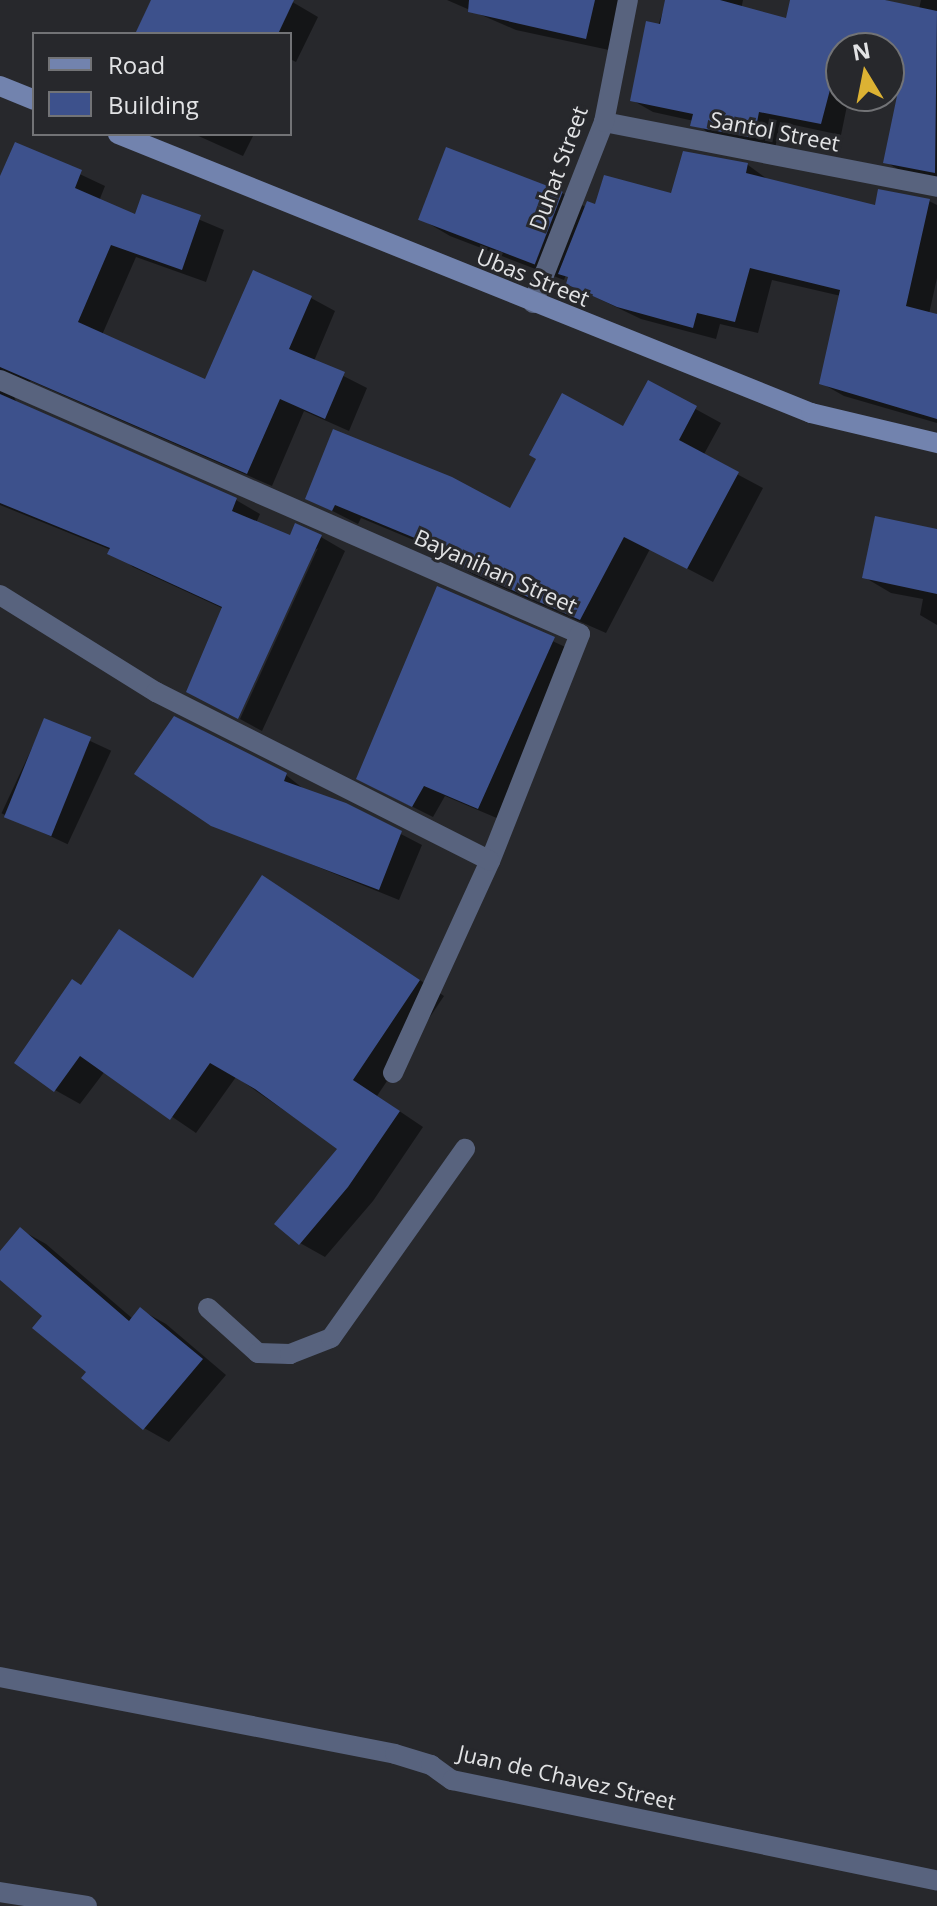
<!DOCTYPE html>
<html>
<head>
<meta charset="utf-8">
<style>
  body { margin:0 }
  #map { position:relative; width:937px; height:1906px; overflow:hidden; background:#27282c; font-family:"Open Sans",sans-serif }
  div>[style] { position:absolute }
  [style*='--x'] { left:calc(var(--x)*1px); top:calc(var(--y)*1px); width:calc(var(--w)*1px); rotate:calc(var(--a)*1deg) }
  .shadow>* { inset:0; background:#0007; transform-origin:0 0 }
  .building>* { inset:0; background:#3d518c; transform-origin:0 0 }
  .street>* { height:20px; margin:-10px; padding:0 10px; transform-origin:10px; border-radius:10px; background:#58637e }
  .secondary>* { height:20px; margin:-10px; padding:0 10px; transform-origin:10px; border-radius:10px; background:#7283ae }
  span { translate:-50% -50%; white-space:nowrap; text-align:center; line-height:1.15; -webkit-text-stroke:6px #27282c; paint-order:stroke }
  .street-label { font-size:22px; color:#e2e3e5 }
  .legend { position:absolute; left:32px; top:32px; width:260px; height:104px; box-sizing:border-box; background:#27282c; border:2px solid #727376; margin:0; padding:10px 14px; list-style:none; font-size:24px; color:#e2e3e5 }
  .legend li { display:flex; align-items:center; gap:16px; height:40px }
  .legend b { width:40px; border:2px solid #727376 }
  .north { position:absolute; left:825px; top:32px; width:80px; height:80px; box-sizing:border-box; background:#27282c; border:2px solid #727376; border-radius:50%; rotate:350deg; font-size:22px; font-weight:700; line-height:32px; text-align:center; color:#e2e3e5 }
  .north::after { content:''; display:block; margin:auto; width:28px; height:36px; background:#dcb233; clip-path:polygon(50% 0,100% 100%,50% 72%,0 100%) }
</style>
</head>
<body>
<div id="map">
  <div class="shadow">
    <i style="clip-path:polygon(153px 0,289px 0,318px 17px,296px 62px,290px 59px,290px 34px,138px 34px)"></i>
    <i style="clip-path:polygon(447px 0,621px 0,609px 50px,516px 30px)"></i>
    <i style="clip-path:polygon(667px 0,743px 0,741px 10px,788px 20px,792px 0,884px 0,919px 9px,921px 0,937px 0,937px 180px,906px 174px,886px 162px,903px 79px,889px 76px,889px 48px,841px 48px,841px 96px,849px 96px,841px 135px,780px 122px,775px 149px,713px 137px,694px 121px,653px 112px,632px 100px)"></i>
    <i style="clip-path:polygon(194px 134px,254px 134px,243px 156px)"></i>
    <i style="clip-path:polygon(16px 144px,105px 186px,99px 201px,136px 216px,143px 196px,224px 230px,206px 282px,136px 257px,102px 335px,206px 382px,311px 298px,335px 311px,314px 361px,367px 388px,349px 431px,304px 411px,272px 486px,31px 381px,11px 389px,17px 404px,236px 500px,260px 514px,256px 523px,291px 538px,321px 537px,345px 551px,262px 731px,240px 719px,318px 548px,224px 609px,133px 567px,111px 550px,0 505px,0 181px)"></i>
    <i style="clip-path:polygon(684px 153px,748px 165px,770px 181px,876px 208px,929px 201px,937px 205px,937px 278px,929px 314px,937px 316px,937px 423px,844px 396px,821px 383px,841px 296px,772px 280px,758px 333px,720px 324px,716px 339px,641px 319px,591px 295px,566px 275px,564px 280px,450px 236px,421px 219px,562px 193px,587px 208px,672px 196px)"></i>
    <i style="clip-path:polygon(648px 383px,721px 423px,703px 456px,763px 488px,713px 582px,650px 549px,606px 633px,474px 575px,450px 561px,452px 556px,361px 518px,358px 524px,307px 498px,511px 511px,624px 428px)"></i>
    <i style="clip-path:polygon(937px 531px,937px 625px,920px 615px,923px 599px,891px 593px,864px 577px)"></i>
    <i style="clip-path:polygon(438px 588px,574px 651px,499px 819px,445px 796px,433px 817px,379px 790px)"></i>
    <i style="left:45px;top:720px;width:73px;height:103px;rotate:25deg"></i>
    <i style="clip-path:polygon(286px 775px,305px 790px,345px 805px,422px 845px,399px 900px,212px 824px)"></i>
    <i style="clip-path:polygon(287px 892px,444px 996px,377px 1096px,423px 1127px,373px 1201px,325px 1257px,300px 1243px,340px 1149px,236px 1077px,196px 1133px,105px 1071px,80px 1104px,55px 1090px,82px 987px,195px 979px)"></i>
    <i style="clip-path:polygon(21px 1230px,46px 1244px,133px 1319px,141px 1310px,166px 1324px,226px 1375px,169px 1442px,144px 1428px,88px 1372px,45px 1316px,0 1277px,0 1254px)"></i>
  </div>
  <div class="building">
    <i style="clip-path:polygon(151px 0,294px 0,278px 34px,135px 34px)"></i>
    <i style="clip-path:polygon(469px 0,595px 0,586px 39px,468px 12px)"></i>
    <i style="clip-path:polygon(665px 0,720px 0,786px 18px,790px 0,885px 0,937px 11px,935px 173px,883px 163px,902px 72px,889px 70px,889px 48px,841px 48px,821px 124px,759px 112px,754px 138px,690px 126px,693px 114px,630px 101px,646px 21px,660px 24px)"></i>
    <i style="clip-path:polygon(15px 142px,82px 170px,75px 188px,135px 214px,142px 194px,201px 215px,182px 270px,111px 245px,78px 322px,205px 379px,253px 270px,312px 296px,289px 349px,345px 372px,325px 419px,280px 399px,247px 474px,0 367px,0 176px)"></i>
    <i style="left:446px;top:147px;width:125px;height:78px;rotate:21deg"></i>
    <i style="clip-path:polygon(683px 151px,748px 163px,746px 173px,875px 205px,878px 189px,930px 199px,906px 306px,937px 314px,937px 419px,819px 384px,840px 290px,750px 268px,735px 322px,697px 313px,693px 328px,617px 307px,566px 284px,568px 277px,558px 274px,587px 201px,595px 204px,604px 175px,671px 193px)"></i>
    <i style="clip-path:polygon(648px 380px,697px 406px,679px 440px,739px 472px,687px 569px,624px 537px,580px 620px,448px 562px,451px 553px,335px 505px,332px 511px,305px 499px,333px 429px,452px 477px,510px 508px,536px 459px,529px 455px,562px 393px,623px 426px)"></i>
    <i style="clip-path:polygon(0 394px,237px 498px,232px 511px,290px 535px,295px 523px,322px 535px,238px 719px,186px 692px,222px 607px,107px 554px,110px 548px,0 503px)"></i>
    <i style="clip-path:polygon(875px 516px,937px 529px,937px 594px,862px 578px)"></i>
    <i style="clip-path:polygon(437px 586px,555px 637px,478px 809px,424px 786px,412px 807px,356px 779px)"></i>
    <i style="clip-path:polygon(174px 716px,287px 773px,284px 781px,346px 803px,402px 831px,379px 890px,211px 826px,134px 774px)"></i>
    <i style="left:44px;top:718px;width:51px;height:107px;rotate:22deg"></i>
    <i style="clip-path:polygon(262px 875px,420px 980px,353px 1080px,400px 1111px,348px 1187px,299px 1245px,274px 1224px,337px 1149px,255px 1089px,210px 1063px,170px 1120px,80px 1056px,54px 1092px,14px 1063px,72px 979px,81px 985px,119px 929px,193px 978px)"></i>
    <i style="clip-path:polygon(20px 1227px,129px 1321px,140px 1307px,203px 1359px,143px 1430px,81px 1378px,86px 1372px,32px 1328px,42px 1316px,0 1280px,0 1251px)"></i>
  </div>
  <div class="street">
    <i style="--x:604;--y:122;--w:339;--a:11"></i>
    <i style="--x:533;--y:303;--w:194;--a:-68.6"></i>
    <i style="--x:604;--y:122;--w:124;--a:-78.9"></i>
    <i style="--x:0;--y:380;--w:633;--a:23.65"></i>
    <i style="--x:580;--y:634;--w:244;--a:111.6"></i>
    <i style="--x:490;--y:861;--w:233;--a:114.6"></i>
    <i style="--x:0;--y:595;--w:184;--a:31.9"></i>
    <i style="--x:156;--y:692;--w:374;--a:26.8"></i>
    <i style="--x:208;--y:1308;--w:67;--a:42"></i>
    <i style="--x:258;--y:1353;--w:32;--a:2"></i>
    <i style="--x:290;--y:1354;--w:44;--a:-21.3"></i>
    <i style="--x:331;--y:1338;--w:232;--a:-54.7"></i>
    <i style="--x:0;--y:1677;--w:402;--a:11"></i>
    <i style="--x:395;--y:1754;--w:38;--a:17"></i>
    <i style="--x:431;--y:1765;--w:26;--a:36"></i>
    <i style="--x:452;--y:1780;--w:495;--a:11.7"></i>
    <i style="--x:0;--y:1892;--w:88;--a:9.1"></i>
  </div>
  <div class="secondary">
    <i style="--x:0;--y:86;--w:37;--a:22"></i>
    <i style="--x:118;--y:134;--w:747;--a:21.93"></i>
    <i style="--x:811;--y:413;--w:130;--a:13.4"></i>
  </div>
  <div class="street-label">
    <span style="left:775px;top:131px;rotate:11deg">Santol Street</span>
    <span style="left:558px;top:168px;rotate:-70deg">Duhat Street</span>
    <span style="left:533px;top:277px;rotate:22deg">Ubas Street</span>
    <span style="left:496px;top:571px;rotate:24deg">Bayanihan Street</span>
    <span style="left:567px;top:1777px;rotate:13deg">Juan de Chavez Street</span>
  </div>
  <ul class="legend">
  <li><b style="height:10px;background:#7283ae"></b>Road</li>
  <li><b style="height:22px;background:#3d518c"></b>Building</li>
  </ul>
  <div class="north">N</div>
</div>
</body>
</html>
